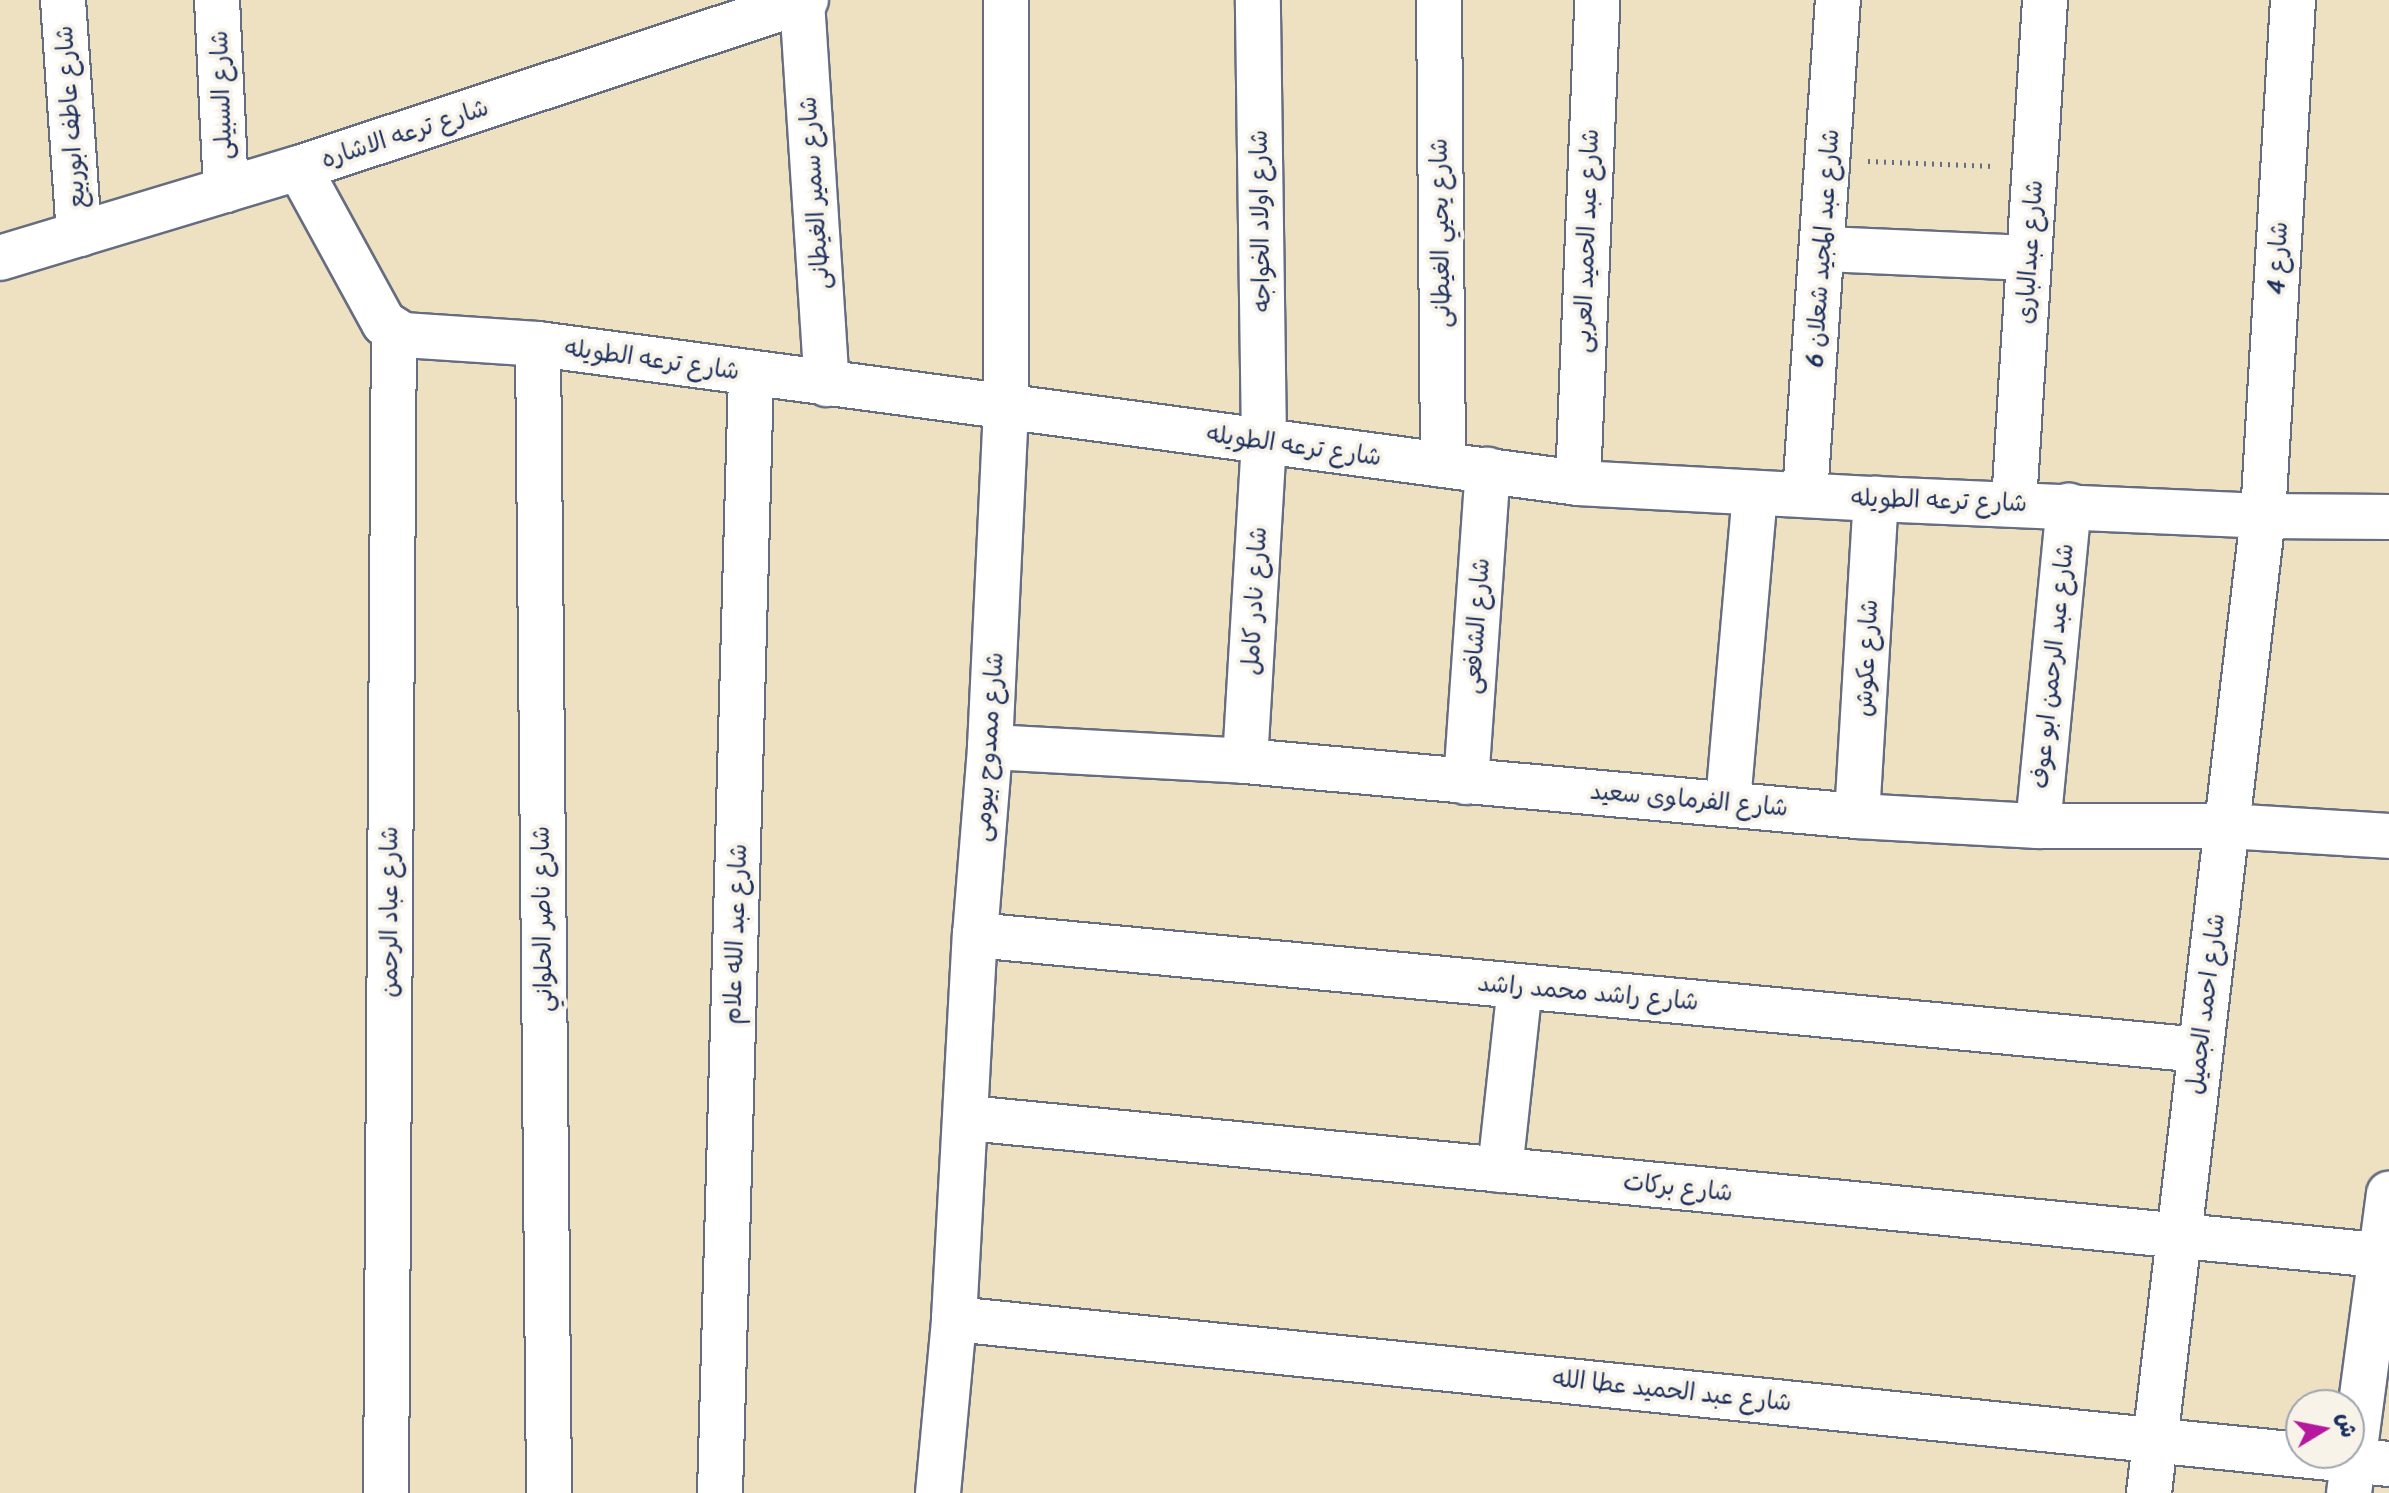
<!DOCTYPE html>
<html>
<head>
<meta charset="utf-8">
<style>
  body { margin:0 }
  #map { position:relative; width:2389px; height:1493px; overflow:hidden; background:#eee1c1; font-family:Sriracha,"Playpen Sans Arabic",sans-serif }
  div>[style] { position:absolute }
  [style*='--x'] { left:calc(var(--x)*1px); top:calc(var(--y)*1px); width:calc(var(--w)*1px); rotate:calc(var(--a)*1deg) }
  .path>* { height:5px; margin-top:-2.5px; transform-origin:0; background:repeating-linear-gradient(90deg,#656d81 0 2px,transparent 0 8px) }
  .roads { filter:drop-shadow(2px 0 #656d81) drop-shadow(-2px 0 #656d81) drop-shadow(0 2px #656d81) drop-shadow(0 -2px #656d81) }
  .minor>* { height:44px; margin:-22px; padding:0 22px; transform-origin:22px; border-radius:22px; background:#fff }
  span { translate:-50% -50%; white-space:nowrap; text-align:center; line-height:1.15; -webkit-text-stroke:8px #f7f3e8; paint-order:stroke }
  .street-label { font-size:24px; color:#1b2f5e }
  .north { position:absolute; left:2285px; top:1389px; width:80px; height:80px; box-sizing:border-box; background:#f7f3e8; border:2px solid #9fa5b1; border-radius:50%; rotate:80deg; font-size:22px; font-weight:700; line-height:32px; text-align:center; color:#1b2f5e }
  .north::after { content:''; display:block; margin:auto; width:28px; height:36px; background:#b5179e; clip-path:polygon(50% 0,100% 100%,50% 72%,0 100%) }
</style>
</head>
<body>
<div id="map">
  <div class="path">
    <i style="--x:1868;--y:161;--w:126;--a:2.3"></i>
  </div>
  <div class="roads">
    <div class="minor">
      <i style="--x:63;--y:0;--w:235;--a:86.1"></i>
      <i style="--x:217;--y:0;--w:190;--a:87.3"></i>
      <i style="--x:1439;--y:0;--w:465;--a:89.5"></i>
      <i style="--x:802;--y:1;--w:384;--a:86.3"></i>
      <i style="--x:299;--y:168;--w:177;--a:61.3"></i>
      <i style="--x:384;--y:323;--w:22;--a:32"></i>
      <i style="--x:403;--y:335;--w:135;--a:3.8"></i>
      <i style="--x:538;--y:344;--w:1049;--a:7.61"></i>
      <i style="--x:1578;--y:483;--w:298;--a:3.1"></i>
      <i style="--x:1876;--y:499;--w:387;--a:2.5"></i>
      <i style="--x:2263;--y:516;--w:126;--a:0.5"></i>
      <i style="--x:1824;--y:249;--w:205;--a:2.5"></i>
      <i style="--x:0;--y:258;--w:312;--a:-16.8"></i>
      <i style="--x:299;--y:168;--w:534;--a:-18.33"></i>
      <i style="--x:538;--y:344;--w:1149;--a:89.45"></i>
      <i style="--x:1578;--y:483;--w:483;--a:-87.7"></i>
      <i style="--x:1805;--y:495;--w:496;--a:-86.2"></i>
      <i style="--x:2014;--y:503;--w:504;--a:-86.47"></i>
      <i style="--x:990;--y:747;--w:255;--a:3.1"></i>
      <i style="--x:1245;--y:761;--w:614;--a:5.14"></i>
      <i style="--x:1857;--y:816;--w:181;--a:3.2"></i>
      <i style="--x:2038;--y:826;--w:189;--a:0"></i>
      <i style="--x:2227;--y:826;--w:162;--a:3.5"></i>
      <i style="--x:1245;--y:761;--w:320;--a:-86.6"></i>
      <i style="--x:1264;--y:442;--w:442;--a:-90.8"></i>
      <i style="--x:1466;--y:782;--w:313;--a:-86"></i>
      <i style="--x:1728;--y:802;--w:310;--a:-85"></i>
      <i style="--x:1857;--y:816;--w:318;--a:-86.6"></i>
      <i style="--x:2038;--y:826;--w:322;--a:-84.5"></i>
      <i style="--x:975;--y:935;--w:1231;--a:5.36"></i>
      <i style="--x:968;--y:1118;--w:1428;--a:5.55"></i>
      <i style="--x:1500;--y:1170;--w:184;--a:-83.8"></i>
      <i style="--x:954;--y:1319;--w:1442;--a:5.77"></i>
      <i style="--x:386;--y:1493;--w:1161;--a:-89.61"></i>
      <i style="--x:720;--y:1493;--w:1119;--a:-88.41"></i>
      <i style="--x:938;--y:1493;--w:175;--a:-84.7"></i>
      <i style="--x:954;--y:1319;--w:385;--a:-86.9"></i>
      <i style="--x:975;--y:935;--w:189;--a:-85.4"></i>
      <i style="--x:990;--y:747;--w:340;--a:-87.3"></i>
      <i style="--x:1006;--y:407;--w:407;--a:-90"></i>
      <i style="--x:2149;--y:1493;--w:984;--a:-83.34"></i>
      <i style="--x:2263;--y:516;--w:517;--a:-86.67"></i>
      <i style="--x:2349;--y:1493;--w:302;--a:-82.4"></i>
    </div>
  </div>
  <div class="street-label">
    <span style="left:222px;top:95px;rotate:-92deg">شارع السبيلى</span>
    <span style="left:71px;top:117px;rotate:-94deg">شارع عاطف ابوربيع</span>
    <span style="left:405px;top:134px;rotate:-18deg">شارع ترعه الاشاره</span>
    <span style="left:815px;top:193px;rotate:-94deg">شارع سمير الغيطانى</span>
    <span style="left:1261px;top:221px;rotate:-91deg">شارع اولاد الخواجه</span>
    <span style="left:1441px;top:233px;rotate:-91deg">شارع يحيي الغيطانى</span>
    <span style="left:1587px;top:241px;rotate:-88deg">شارع عبد الحميد العربى</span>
    <span style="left:1823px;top:248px;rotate:-86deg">شارع عبد المجيد شعلان 6</span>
    <span style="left:2030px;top:252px;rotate:-86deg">شارع عبدالبارى</span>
    <span style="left:2278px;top:258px;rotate:-87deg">شارع 4</span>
    <span style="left:652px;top:360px;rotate:8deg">شارع ترعه الطويله</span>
    <span style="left:1294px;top:446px;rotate:8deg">شارع ترعه الطويله</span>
    <span style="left:1939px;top:501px;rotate:2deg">شارع ترعه الطويله</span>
    <span style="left:1255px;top:601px;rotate:-87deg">شارع نادر كامل</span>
    <span style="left:1477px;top:626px;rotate:-86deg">شارع الشافعى</span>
    <span style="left:1867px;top:658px;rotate:-87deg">شارع عكوش</span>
    <span style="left:2053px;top:666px;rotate:-84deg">شارع عبد الرحمن ابو عوف</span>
    <span style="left:989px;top:747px;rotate:-86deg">شارع ممدوح بيومى</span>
    <span style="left:1689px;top:800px;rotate:5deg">شارع الفرماوى سعيد</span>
    <span style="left:390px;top:912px;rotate:-90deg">شارع عباد الرحمن</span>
    <span style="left:543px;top:919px;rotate:-91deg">شارع ناصر الحلواني</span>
    <span style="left:736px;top:934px;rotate:-88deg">شارع عبد الله علام</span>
    <span style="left:1588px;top:993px;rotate:5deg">شارع راشد محمد راشد</span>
    <span style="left:2206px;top:1004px;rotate:-83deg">شارع احمد الجميل</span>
    <span style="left:1678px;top:1188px;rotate:6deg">شارع بركات</span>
    <span style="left:1672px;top:1391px;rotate:6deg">شارع عبد الحميد عطا الله</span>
  </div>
  <div class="north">ش</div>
</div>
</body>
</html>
